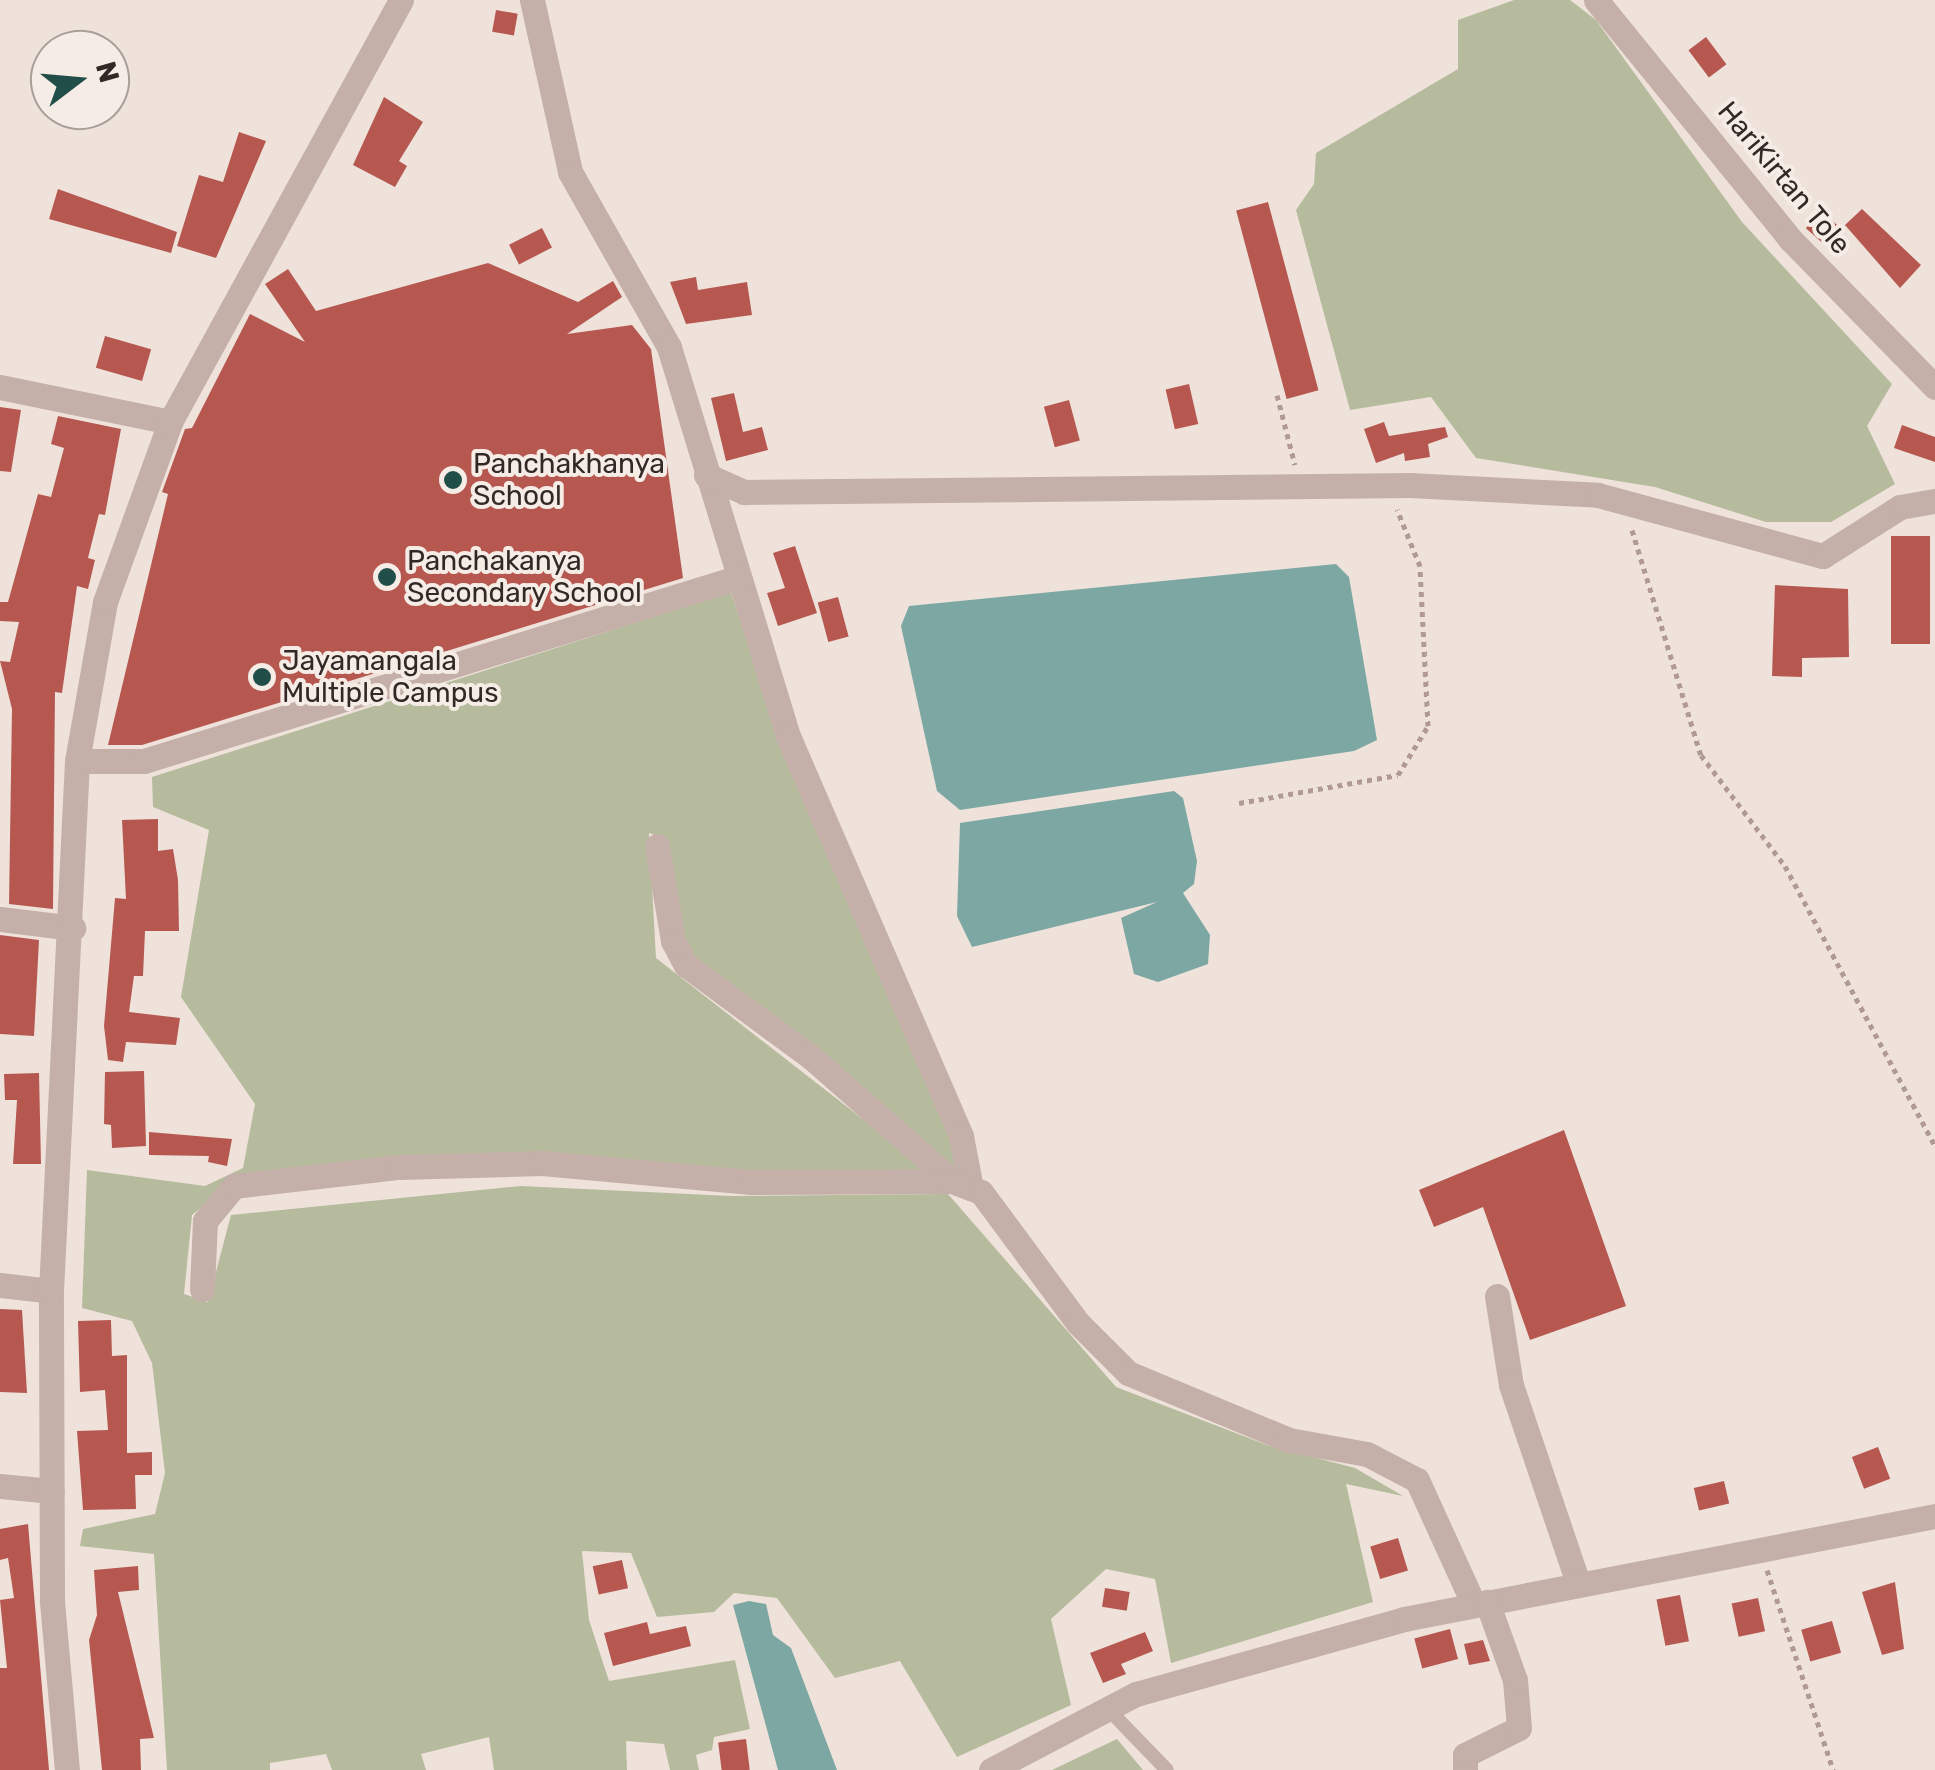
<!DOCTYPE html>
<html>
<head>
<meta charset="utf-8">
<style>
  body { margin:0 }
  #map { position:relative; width:1935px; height:1770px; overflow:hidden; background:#eee2db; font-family:Rubik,sans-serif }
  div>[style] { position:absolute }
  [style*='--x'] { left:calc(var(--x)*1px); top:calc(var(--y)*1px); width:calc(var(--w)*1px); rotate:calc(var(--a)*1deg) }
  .green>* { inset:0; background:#b6bb9d }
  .water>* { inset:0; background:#7da7a2 }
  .building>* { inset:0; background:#b65850; transform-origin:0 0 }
  .path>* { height:5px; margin-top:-2.5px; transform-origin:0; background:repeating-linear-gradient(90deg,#b09a93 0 5px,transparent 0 10px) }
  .service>* { height:14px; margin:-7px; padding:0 7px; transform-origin:7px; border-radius:7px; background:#c4b0a8 }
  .minor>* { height:25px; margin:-12.5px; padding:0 12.5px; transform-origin:12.5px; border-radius:12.5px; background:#c4b0a8 }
  .tertiary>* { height:25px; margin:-12.5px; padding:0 12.5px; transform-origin:12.5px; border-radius:12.5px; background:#c4b0a8 }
  .dots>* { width:28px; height:28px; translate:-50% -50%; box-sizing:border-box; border:5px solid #f6ece6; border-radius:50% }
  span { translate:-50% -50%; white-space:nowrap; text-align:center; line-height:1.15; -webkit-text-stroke:8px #f6ece6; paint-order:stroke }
  .street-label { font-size:28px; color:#322927 }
  .poi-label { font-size:28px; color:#322927 }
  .left { translate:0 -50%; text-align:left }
  .north { position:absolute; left:30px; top:30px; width:100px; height:100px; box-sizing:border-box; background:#f6ece6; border:2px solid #a89e9a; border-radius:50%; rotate:74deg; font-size:28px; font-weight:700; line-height:40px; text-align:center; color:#322927 }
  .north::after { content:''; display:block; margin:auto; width:35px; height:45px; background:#224e4a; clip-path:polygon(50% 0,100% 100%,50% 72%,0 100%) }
</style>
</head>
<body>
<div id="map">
  <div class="green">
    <i style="clip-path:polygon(1514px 0,1570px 0,1596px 20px,1742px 222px,1892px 384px,1867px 426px,1895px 484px,1831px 522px,1766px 522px,1655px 487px,1476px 458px,1431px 397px,1350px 410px,1296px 210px,1314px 184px,1316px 153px,1458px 69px,1458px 20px)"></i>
    <i style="clip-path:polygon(731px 592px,774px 726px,953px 1134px,957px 1172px,688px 953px,668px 840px,649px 833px,656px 958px,932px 1173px,758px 1176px,543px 1153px,239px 1177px,192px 1215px,184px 1294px,208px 1302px,231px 1215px,521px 1186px,731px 1196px,948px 1194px,1116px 1387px,1267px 1445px,1355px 1468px,1403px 1496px,1346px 1484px,1373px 1602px,1171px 1663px,1155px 1579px,1106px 1569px,1051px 1619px,1071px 1705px,957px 1757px,900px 1661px,835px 1678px,777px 1598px,734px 1593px,714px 1612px,657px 1617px,631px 1553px,582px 1551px,589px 1620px,609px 1681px,735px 1660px,750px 1729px,714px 1737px,712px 1750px,696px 1755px,699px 1770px,670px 1770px,664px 1744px,626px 1741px,627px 1770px,494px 1770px,489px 1737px,421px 1754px,426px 1770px,332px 1770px,326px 1754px,270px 1763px,270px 1770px,167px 1770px,154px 1554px,80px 1546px,83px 1529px,155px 1514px,165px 1473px,152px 1363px,132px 1321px,82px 1308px,87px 1170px,205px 1186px,243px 1168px,255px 1104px,181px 997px,209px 830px,153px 807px,152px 777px)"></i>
    <i style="clip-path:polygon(1117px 1739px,1143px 1770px,1052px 1770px)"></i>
  </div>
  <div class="water">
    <i style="clip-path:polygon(1336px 564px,1349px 577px,1377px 740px,1354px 751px,960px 810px,937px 791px,901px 626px,909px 606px)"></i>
    <i style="clip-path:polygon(1174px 791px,1183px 798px,1197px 861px,1194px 884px,1183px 893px,1210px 935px,1208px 964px,1158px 982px,1134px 974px,1121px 918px,1157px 902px,972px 947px,957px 916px,960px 823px)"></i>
    <i style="clip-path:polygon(749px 1601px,766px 1604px,773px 1635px,791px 1648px,837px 1770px,778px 1770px,733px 1605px)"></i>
  </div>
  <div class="building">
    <i style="left:496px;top:10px;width:22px;height:22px;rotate:10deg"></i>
    <i style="left:1706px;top:37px;width:34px;height:22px;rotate:53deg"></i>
    <i style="clip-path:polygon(384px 97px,423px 122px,399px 161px,407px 166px,395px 187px,353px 165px)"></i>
    <i style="clip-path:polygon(239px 132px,266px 141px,216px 258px,177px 246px,199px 175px,223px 182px)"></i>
    <i style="clip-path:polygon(58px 189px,177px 232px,171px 253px,49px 219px)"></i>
    <i style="left:1268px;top:202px;width:195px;height:33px;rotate:75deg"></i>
    <i style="clip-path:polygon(1862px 209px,1921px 265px,1900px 288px,1845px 225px)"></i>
    <i style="left:1821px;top:211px;width:21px;height:23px;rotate:41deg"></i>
    <i style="left:542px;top:228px;width:22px;height:37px;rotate:63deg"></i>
    <i style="clip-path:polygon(488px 263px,578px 302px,613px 281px,622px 297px,567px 334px,632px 325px,651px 349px,683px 578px,142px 745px,108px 745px,168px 494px,162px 492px,185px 429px,192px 428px,250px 314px,305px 342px,265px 284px,288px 269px,316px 311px)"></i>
    <i style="clip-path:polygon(696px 277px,698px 290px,747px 282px,752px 315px,686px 324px,670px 282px)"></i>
    <i style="left:105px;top:336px;width:48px;height:33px;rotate:16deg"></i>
    <i style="left:1189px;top:384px;width:41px;height:24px;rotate:77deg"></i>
    <i style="clip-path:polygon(734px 393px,743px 432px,762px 427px,768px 450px,726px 461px,711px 398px)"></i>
    <i style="left:1069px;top:400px;width:42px;height:26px;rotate:75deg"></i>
    <i style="clip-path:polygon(0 407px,21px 410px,11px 472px,0 471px)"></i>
    <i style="clip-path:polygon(58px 416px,121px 429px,105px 515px,99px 514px,88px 558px,95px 560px,88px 589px,77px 586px,62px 693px,55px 692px,53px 909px,9px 904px,12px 709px,0 661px,10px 662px,19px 622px,0 621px,0 602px,8px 602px,38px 494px,51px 497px,64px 448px,51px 444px)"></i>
    <i style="clip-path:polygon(1384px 422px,1389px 436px,1445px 427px,1448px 437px,1428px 444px,1430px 457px,1405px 461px,1404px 453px,1376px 463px,1364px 429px)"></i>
    <i style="clip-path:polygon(1902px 425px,1935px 437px,1935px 462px,1894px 448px)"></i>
    <i style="left:1891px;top:536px;width:39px;height:108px"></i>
    <i style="clip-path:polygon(795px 546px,817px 613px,778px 626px,767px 593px,785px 588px,773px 553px)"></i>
    <i style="clip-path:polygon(1775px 585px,1848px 589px,1849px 657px,1802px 658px,1802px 677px,1772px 676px)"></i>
    <i style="left:838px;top:597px;width:41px;height:21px;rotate:75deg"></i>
    <i style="clip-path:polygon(158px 819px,158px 851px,173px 849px,178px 880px,179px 931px,145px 931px,143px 976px,134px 976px,129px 1012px,180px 1018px,176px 1045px,126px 1042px,123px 1062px,108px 1060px,104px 1026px,115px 898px,126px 899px,122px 820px)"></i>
    <i style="clip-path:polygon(0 935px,39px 940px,34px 1036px,0 1034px)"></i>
    <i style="clip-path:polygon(144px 1071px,146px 1146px,112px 1148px,111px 1125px,104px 1124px,105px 1072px)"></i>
    <i style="clip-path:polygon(39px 1073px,41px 1164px,13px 1164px,17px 1100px,5px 1100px,4px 1074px)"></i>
    <i style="clip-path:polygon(1564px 1130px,1626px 1306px,1530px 1340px,1483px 1207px,1434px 1227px,1419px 1190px)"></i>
    <i style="clip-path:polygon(149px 1132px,232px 1139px,227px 1166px,208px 1162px,209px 1156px,149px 1155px)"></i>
    <i style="clip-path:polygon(0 1309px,22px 1310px,27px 1393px,0 1392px)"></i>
    <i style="clip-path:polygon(111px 1320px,112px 1356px,127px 1355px,127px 1453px,152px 1452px,152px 1475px,135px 1475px,136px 1509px,83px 1510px,77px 1431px,108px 1430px,105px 1390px,80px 1392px,78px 1321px)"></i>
    <i style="left:1878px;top:1447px;width:34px;height:28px;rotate:69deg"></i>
    <i style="left:1724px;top:1481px;width:23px;height:31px;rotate:77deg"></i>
    <i style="clip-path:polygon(28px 1524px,49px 1770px,0 1770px,0 1668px,7px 1668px,0 1600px,14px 1598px,8px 1558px,0 1560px,0 1529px)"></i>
    <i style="left:1398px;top:1538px;width:34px;height:29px;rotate:73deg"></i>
    <i style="left:622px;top:1560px;width:29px;height:30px;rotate:78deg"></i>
    <i style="clip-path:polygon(138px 1566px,139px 1590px,118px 1592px,154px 1738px,140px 1739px,141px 1770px,102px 1770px,89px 1640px,97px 1615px,94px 1570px)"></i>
    <i style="clip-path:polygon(1895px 1582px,1904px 1649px,1882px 1655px,1862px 1592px)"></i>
    <i style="left:1105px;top:1588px;width:25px;height:19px;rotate:9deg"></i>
    <i style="left:1680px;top:1595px;width:47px;height:24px;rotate:79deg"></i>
    <i style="left:1758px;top:1598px;width:34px;height:27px;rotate:78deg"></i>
    <i style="left:1832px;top:1621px;width:33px;height:32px;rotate:74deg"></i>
    <i style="clip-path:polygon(647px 1622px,650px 1634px,686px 1626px,691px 1646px,613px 1666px,604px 1633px)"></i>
    <i style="left:1450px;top:1629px;width:31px;height:37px;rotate:75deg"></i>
    <i style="clip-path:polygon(1145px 1632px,1153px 1651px,1121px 1664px,1126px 1674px,1103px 1683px,1090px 1653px)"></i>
    <i style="clip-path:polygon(1483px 1640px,1490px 1661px,1469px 1665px,1464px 1644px)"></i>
    <i style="left:746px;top:1739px;width:31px;height:28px;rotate:83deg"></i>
  </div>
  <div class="path">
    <i style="--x:1277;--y:395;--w:72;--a:75.6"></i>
    <i style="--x:1632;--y:530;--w:235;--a:73"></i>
    <i style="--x:1701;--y:755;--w:139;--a:52.9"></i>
    <i style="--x:1785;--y:866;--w:318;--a:61.8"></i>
    <i style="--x:1239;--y:803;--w:161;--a:-10"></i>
    <i style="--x:1398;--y:775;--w:57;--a:-58.5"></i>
    <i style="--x:1428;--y:726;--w:160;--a:-92.9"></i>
    <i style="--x:1420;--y:566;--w:61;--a:-112"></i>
    <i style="--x:1767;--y:1570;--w:211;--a:71.7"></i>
  </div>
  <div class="service">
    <i style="--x:1109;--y:1710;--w:83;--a:46"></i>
  </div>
  <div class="minor">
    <i style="--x:532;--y:0;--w:176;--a:77.5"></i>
    <i style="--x:570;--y:172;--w:201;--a:60.5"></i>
    <i style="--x:669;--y:347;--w:407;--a:73"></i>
    <i style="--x:788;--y:736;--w:436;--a:66.6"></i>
    <i style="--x:961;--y:1136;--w:53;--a:79.1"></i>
    <i style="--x:1596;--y:0;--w:308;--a:50.9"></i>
    <i style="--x:1790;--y:239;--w:207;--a:45.6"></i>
    <i style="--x:0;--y:387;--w:174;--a:11.6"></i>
    <i style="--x:706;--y:475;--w:42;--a:24.1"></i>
    <i style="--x:744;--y:492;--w:666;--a:-0.6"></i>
    <i style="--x:1410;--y:485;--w:188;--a:3"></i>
    <i style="--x:1598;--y:495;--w:233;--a:15.2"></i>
    <i style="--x:1823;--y:556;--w:91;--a:-32.5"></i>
    <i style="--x:1900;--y:507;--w:36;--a:-10"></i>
    <i style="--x:77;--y:761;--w:67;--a:0"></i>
    <i style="--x:144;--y:761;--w:620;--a:-17.18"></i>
    <i style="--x:657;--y:846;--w:96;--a:80.4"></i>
    <i style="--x:673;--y:941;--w:27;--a:62"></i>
    <i style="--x:686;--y:965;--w:155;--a:36.4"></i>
    <i style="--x:811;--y:1057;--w:188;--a:41.3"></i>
    <i style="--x:0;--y:919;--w:74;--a:7"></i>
    <i style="--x:0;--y:1285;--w:51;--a:6.7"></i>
    <i style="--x:202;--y:1289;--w:68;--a:-87.5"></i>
    <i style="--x:205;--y:1221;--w:45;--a:-50.4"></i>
    <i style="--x:234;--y:1186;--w:166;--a:-6.6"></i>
    <i style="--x:399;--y:1167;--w:143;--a:-1.6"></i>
    <i style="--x:542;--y:1163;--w:210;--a:5.2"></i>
    <i style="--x:751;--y:1182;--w:201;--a:-0.3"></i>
    <i style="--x:952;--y:1181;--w:31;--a:21"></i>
    <i style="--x:981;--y:1192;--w:163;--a:53.5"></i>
    <i style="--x:1078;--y:1323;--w:71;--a:45"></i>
    <i style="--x:1128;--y:1373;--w:174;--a:22.6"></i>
    <i style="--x:1289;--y:1440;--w:79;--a:10.2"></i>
    <i style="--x:1367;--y:1454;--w:56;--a:27.5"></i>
    <i style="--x:1417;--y:1480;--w:137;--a:65.5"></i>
    <i style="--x:1497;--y:1296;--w:90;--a:81.1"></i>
    <i style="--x:1511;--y:1385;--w:209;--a:71.3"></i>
    <i style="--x:0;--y:1486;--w:52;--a:5.5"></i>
    <i style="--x:991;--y:1770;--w:164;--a:-27.7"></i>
    <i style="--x:1136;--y:1694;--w:278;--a:-15.6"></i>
    <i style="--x:1404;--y:1619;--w:541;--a:-10.98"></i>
    <i style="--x:1465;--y:1770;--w:15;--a:-90"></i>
    <i style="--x:1465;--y:1755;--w:60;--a:-26.6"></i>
    <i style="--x:1519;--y:1728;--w:48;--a:-94.8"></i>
    <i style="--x:1515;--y:1680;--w:83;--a:-109.7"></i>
  </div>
  <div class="tertiary">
    <i style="--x:67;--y:1770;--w:170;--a:-95.1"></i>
    <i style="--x:52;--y:1601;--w:310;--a:-90.2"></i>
    <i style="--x:51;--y:1291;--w:531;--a:-87.19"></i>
    <i style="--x:77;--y:761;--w:161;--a:-80"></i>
    <i style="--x:105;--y:602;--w:191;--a:-70.1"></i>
    <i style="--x:170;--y:422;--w:481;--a:-61.3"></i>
  </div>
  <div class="dots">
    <i style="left:453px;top:480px;background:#224e4a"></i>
    <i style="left:387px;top:577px;background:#224e4a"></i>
    <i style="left:262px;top:677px;background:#224e4a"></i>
  </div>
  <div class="street-label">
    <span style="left:1784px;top:178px;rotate:50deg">HariKirtan Tole</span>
  </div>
  <div class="poi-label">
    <span class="left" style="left:473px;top:480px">Panchakhanya<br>School</span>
    <span class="left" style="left:407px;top:577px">Panchakanya<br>Secondary School</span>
    <span class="left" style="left:282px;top:677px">Jayamangala<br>Multiple Campus</span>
  </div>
  <div class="north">N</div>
</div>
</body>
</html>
